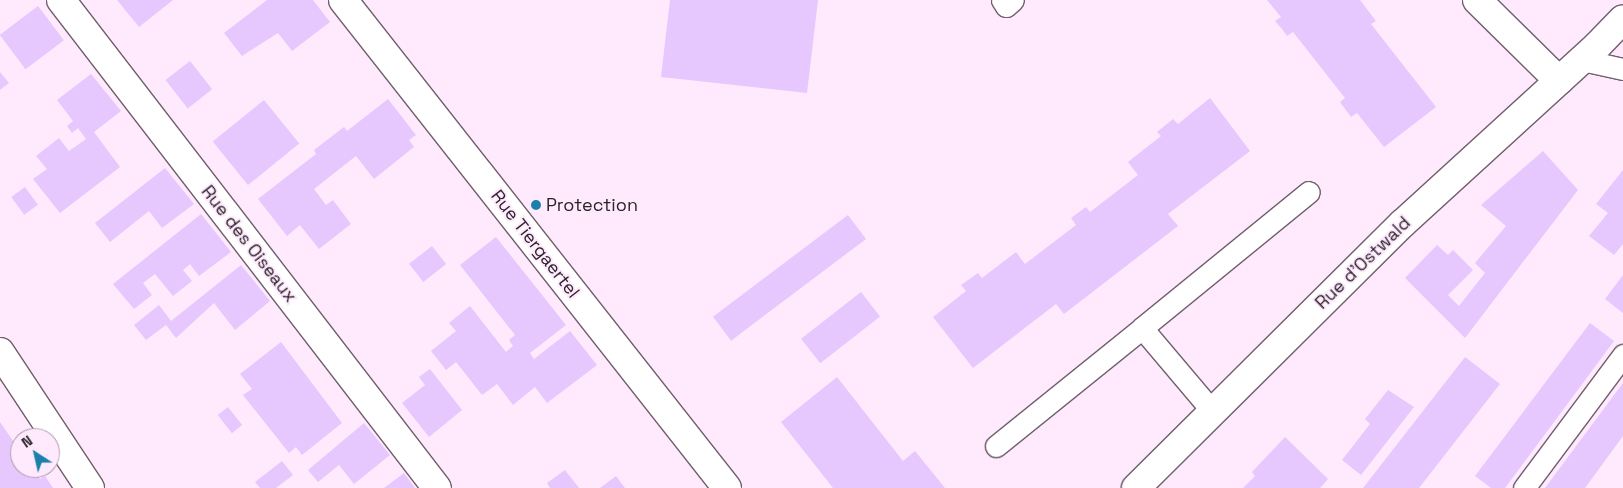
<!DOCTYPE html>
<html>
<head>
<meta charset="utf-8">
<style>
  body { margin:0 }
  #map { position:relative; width:1623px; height:488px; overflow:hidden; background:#feeafc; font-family:"Space Grotesk",sans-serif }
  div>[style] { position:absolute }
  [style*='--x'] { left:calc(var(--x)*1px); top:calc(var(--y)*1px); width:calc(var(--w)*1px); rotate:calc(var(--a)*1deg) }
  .building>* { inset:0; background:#e6c7fe; transform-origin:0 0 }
  .roads { filter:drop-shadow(1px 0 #715f6e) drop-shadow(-1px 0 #715f6e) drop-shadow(0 1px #715f6e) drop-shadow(0 -1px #715f6e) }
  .service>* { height:21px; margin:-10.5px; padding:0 10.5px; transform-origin:10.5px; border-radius:10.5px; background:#fff }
  .minor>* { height:28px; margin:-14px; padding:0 14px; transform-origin:14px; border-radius:14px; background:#fff }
  .secondary>* { height:28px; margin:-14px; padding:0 14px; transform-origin:14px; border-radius:14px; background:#fff }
  .dots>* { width:14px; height:14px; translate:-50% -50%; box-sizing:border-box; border:2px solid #feeafc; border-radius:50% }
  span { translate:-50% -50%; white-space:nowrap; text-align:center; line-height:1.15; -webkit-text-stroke:4px #feeafc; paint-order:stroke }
  .poi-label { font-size:18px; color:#2a2329 }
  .left { translate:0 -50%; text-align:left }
  .street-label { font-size:18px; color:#2a2329 }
  .north { position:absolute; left:10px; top:428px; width:50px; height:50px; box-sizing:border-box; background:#feeafc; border:1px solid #a99aa8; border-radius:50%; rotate:325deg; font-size:14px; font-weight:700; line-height:20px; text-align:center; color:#2a2329 }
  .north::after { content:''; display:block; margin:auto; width:18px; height:22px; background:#1b80ab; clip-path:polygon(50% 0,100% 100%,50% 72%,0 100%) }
</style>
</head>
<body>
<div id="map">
  <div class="building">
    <i style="clip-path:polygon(117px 0,173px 0,139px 27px)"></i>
    <i style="clip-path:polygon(267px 0,313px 0,330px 22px,292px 51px,278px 33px,242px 56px,224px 33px)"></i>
    <i style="clip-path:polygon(670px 0,818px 0,807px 93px,661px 77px)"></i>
    <i style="clip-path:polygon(1267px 0,1360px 0,1376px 21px,1371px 24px,1436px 107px,1384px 147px,1357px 113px,1351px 117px,1340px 102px,1345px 98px,1293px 32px,1287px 36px,1282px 29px,1275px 21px,1281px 17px)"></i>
    <i style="left:38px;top:6px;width:43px;height:48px;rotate:53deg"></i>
    <i style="left:190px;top:61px;width:36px;height:31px;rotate:52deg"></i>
    <i style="clip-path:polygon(0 72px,9px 83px,0 90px)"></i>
    <i style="clip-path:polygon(91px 74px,121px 111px,94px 132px,120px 167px,60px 213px,33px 179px,47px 169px,36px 156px,59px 138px,69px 151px,86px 139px,78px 128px,72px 133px,67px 126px,73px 121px,57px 100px)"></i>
    <i style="clip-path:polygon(1210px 98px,1250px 151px,1168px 214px,1178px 226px,1064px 314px,1056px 304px,973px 368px,933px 317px,966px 291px,961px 285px,978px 273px,982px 278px,1016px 252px,1025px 264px,1076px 225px,1071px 218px,1086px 207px,1090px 212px,1138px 175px,1128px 162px,1161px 136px,1157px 132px,1173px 119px,1178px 124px)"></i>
    <i style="clip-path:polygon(388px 99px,416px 135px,409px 140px,414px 147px,374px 179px,356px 156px,314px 189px,326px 205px,333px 200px,351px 224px,319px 249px,300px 225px,287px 236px,258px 199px,316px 154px,314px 150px,344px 127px,347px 131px)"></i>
    <i style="left:264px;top:100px;width:56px;height:66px;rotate:51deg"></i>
    <i style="clip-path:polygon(1543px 151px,1578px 190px,1465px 338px,1405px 278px,1437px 245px,1448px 255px,1453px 250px,1473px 270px,1448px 295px,1459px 306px,1485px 273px,1475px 263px,1506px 226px,1481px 205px)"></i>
    <i style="clip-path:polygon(165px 168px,194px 204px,162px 228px,149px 211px,110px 242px,95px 223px)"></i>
    <i style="clip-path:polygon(1623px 170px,1623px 244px,1614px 255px,1589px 236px,1608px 213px,1596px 204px)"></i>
    <i style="left:25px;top:187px;width:22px;height:17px;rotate:54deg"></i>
    <i style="clip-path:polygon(201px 214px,231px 252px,199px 276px,190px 264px,183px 270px,192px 281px,173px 296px,155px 274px,143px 283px,152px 295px,134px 309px,113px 284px)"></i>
    <i style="left:848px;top:215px;width:30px;height:169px;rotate:53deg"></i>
    <i style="clip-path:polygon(496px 237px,566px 325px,530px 353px,534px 359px,570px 331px,597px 365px,547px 403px,535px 387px,513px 405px,497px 384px,482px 395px,456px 362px,446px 370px,431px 351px,456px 331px,449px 323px,470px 306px,506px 352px,513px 346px,509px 340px,515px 335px,460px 265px)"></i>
    <i style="left:432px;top:246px;width:23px;height:29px;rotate:52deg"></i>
    <i style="clip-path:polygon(241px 265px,270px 301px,235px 330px,214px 303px,176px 338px,166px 325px,146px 340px,134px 325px,159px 305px,171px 321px)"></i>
    <i style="clip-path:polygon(1623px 275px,1623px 313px,1605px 299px)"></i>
    <i style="left:861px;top:292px;width:31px;height:76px;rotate:52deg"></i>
    <i style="clip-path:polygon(1590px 323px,1614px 341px,1505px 488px,1491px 488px,1475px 476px)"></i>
    <i style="clip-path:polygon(281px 342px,342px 423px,302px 455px,296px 447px,289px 453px,243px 395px,252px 389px,240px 374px)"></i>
    <i style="clip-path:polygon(1465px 357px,1500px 384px,1419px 488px,1363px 488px)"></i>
    <i style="clip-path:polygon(430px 369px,462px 410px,429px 437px,402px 403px,425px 385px,419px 377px)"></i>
    <i style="clip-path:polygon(837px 377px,903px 461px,915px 451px,945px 488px,833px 488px,781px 422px)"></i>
    <i style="clip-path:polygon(1623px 383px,1623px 436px,1585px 488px,1545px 488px)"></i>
    <i style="clip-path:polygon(1388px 390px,1414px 407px,1361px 475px,1342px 460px,1370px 424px,1365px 419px)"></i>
    <i style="left:228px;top:407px;width:23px;height:13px;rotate:52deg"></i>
    <i style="clip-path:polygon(0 422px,20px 451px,20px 468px,32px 468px,40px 479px,45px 476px,53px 488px,0 488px)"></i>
    <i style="clip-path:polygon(364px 423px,390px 455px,354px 484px,339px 465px,318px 482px,308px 470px)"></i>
    <i style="clip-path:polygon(1285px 437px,1328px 479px,1320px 488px,1243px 488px,1255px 476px,1252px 472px)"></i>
    <i style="clip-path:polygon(282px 461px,293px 475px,276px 488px,260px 488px,255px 482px)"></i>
    <i style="clip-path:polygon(565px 470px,579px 488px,550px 488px,547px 483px)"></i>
    <i style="clip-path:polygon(404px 473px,415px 488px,384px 488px)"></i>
    <i style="clip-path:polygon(616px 476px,625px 488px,600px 488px)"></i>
  </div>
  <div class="roads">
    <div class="service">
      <i style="--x:1002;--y:0;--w:7;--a:56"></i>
      <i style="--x:1006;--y:6;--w:9;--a:-41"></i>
      <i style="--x:1582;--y:60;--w:42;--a:12.4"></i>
      <i style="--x:1213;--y:412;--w:110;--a:-130.2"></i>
      <i style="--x:1142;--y:328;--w:215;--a:-39.2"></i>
      <i style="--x:996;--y:446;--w:188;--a:-38.9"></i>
      <i style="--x:1524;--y:488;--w:166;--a:-53.3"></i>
    </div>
    <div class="minor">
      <i style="--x:61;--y:0;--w:616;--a:52.39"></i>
      <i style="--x:343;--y:0;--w:621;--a:51.8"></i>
      <i style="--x:1477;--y:0;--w:115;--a:44.6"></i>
      <i style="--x:0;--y:352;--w:163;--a:56.5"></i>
    </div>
    <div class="secondary">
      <i style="--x:1136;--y:488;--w:375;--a:-44.8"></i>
      <i style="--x:1402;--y:224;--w:264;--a:-42.4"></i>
      <i style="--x:1597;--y:46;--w:37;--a:-46"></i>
    </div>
  </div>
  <div class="dots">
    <i style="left:536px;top:205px;background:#1b80ab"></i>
  </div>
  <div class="poi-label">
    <span class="left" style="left:546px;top:205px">Protection</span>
  </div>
  <div class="street-label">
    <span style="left:249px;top:244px;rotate:52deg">Rue des Oiseaux</span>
    <span style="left:535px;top:244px;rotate:52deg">Rue Tiergaertel</span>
    <span style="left:1363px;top:263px;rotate:-44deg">Rue d'Ostwald</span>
  </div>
  <div class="north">N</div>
</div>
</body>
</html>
